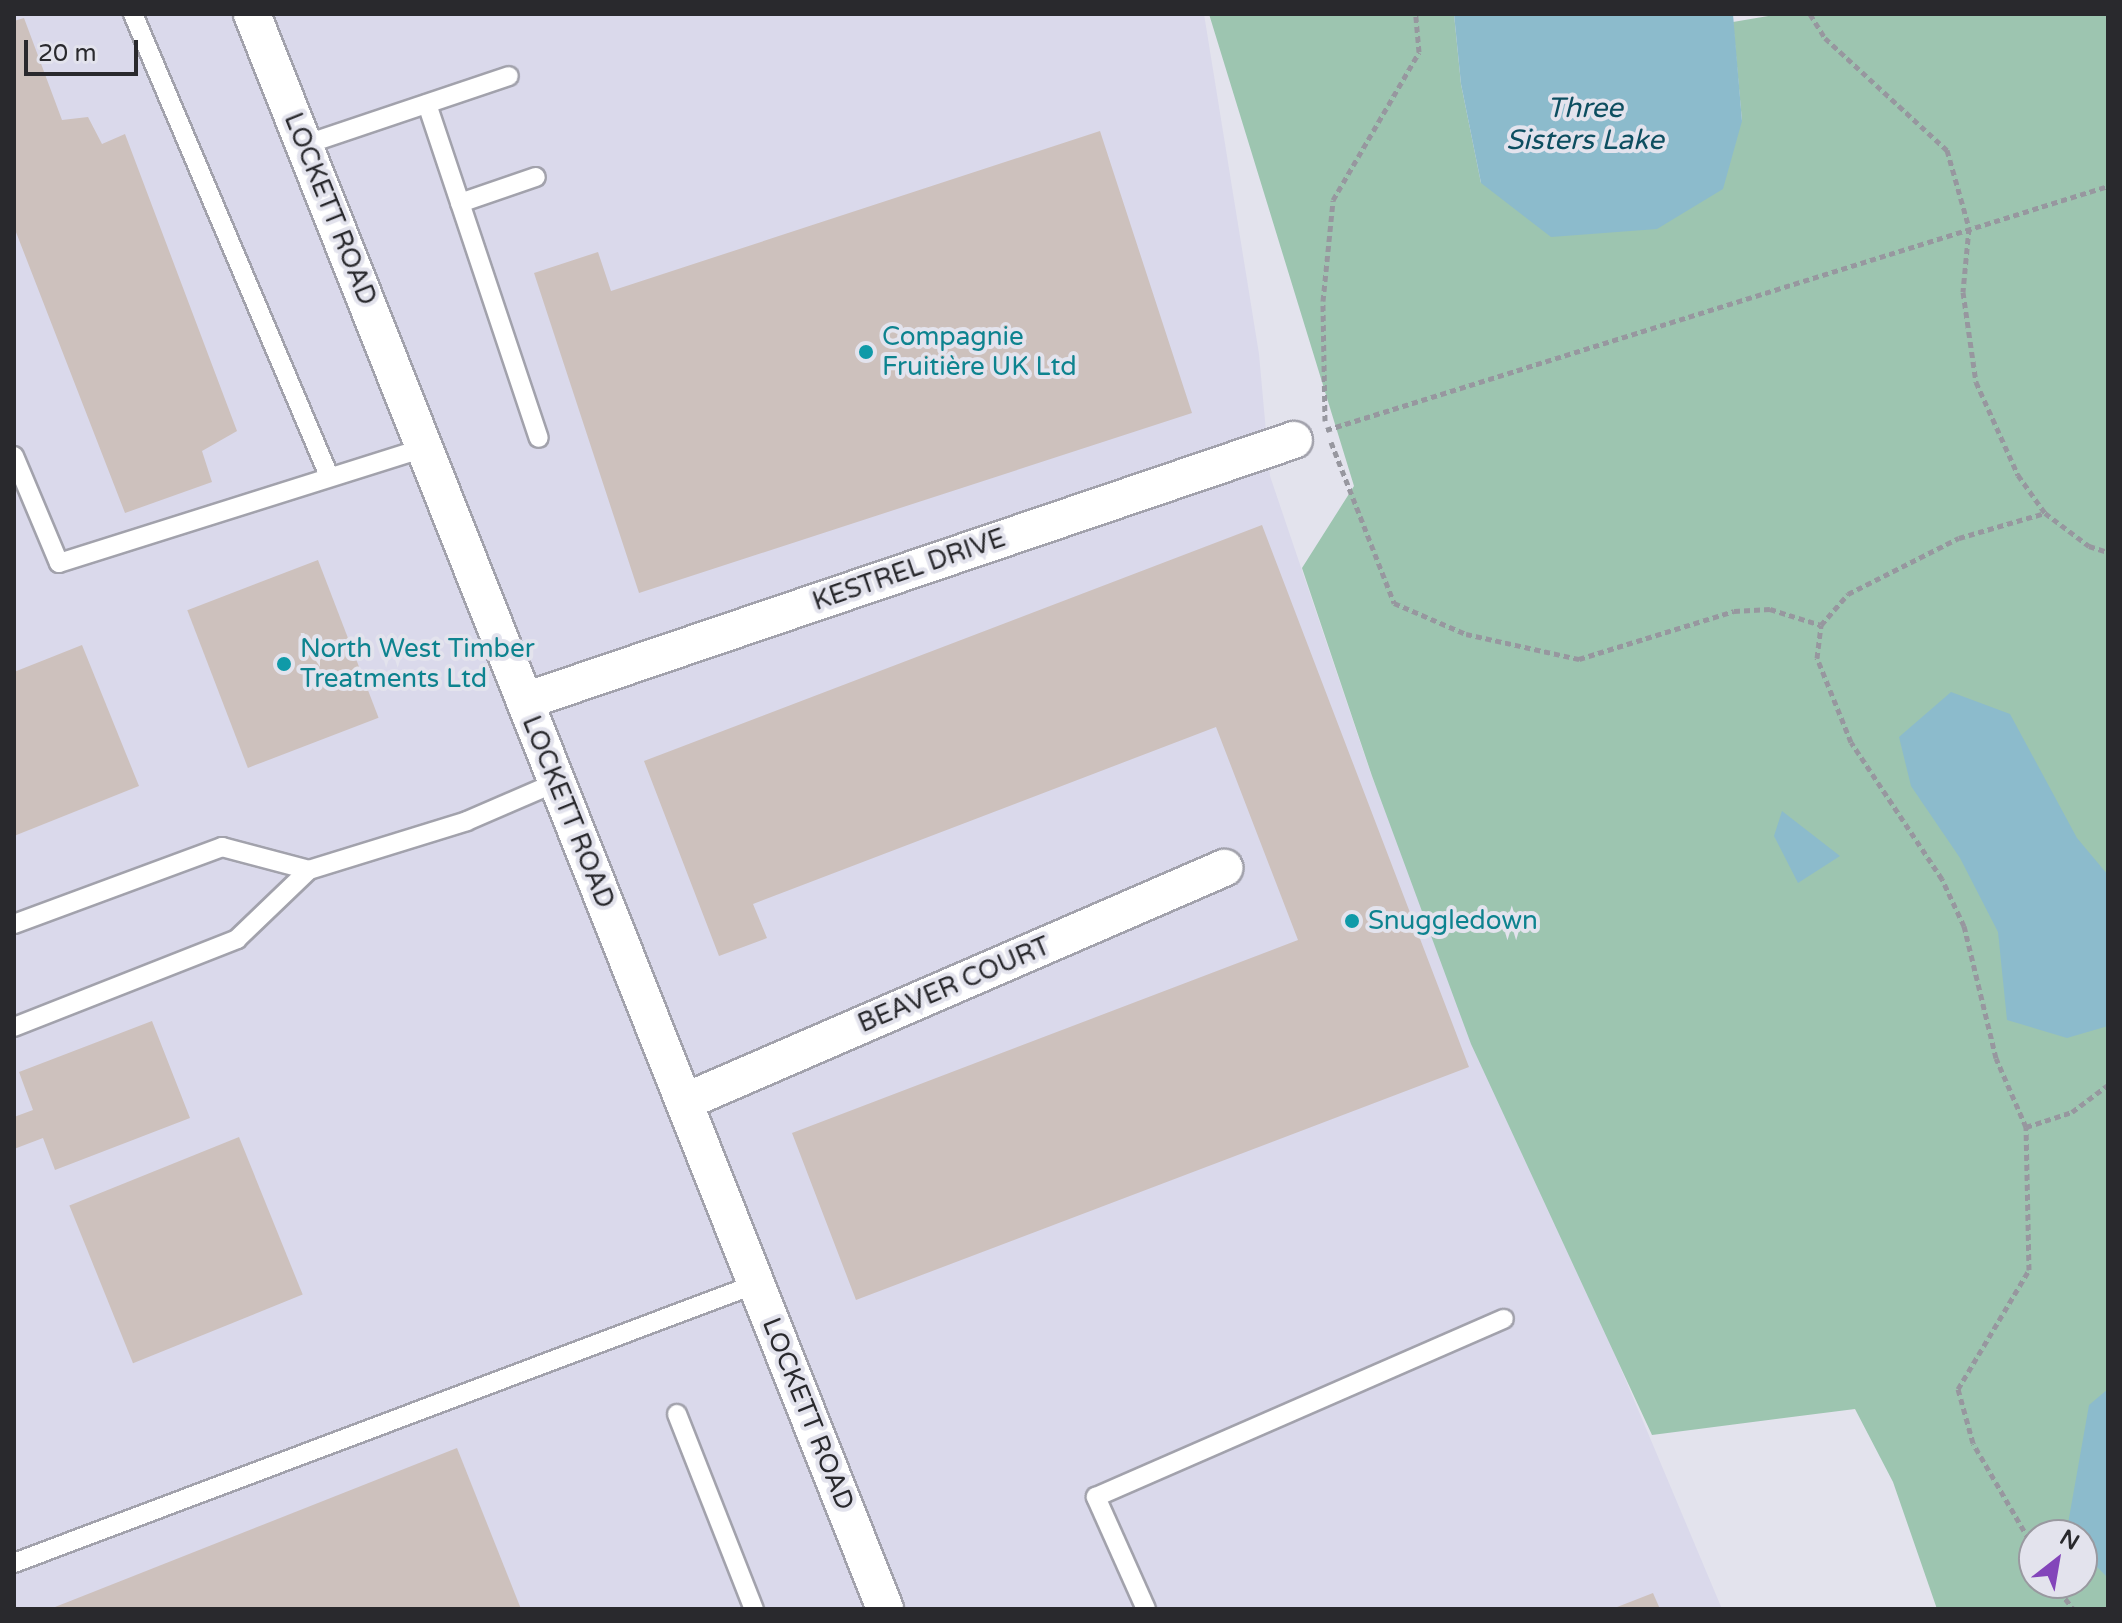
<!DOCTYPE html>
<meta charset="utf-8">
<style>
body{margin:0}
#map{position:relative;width:2122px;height:1623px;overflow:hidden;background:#e3e3ed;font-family:"Varela Round",sans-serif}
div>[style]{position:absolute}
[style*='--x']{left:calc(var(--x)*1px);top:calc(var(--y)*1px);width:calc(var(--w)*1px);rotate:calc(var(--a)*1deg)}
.built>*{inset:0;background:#dad9eb}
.green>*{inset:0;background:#9dc5b0}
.water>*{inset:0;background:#8cbbcc}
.building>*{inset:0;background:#cdc1bd;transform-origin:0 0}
.path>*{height:5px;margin-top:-2.5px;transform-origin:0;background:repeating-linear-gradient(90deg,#97979f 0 6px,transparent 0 10px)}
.roads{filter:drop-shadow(2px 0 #a2a2ac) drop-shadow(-2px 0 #a2a2ac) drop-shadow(0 2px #a2a2ac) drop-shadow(0 -2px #a2a2ac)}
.service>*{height:18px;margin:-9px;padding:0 9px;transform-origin:9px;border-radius:9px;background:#fff}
.minor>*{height:36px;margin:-18px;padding:0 18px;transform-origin:18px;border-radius:18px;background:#fff}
.dots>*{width:22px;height:22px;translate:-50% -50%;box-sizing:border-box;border:4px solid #e3e3ed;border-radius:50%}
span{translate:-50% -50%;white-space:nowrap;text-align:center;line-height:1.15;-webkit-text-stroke:8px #e3e3ed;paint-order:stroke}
.street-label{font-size:26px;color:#29292d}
.culture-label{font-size:26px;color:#0d838f}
.left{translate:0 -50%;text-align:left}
.water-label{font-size:28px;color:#0d4e60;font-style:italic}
.frame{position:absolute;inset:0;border:16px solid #29292d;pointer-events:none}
.north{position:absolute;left:2018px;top:1519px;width:80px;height:80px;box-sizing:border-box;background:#e3e3ed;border:2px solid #9999a0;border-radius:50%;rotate:31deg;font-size:22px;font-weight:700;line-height:32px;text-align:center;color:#29292d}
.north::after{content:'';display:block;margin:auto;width:28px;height:36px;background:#8345ba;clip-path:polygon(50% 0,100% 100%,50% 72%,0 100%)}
.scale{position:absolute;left:24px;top:40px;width:114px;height:36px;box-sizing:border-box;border:4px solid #29292d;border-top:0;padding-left:10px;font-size:24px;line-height:28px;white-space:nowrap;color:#29292d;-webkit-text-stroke:6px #e3e3ed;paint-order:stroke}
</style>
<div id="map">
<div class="built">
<i style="clip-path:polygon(14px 14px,1204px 14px,1259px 354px,1270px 476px,1372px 777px,1722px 1609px,14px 1609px)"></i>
</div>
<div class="green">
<i style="clip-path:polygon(evenodd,1209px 14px,1454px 14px,1461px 84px,1481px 183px,1742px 121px,1733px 22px,1780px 14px,2108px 14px,2108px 1609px,1937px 1609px,1893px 1482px,1855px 1409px,1652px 1435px,1471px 1044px,1372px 776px,1302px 568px,1354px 486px,1209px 14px,2034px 1535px,2082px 1535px,2082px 1583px,2034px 1583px,2034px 1535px)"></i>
</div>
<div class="water">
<i style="clip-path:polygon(1454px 14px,1733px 14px,1742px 121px,1723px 189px,1657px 229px,1551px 237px,1481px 183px,1461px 84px)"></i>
<i style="clip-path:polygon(1951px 692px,2010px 714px,2077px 838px,2108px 875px,2108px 1026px,2067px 1038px,2007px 1020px,1998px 932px,1960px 858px,1911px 786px,1899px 737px)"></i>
<i style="clip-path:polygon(1782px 811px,1840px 856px,1798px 883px,1774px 836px)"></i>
<i style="clip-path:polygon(2108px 1389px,2108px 1578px,2082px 1552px,2082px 1535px,2066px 1535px,2089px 1405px)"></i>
</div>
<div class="building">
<i style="clip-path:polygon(24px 18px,62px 120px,88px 117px,102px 144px,125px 134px,237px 431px,202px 451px,212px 482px,125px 513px,14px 227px,14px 21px)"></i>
<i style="clip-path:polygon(1100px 131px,1192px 413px,639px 593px,534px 273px,598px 252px,611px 291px)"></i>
<i style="clip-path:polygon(1262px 525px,1469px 1067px,856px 1300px,792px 1133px,1298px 940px,1216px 727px,753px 904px,767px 938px,719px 956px,644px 761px)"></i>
<i style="left:318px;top:560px;width:169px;height:140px;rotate:69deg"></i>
<i style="clip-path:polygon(82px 645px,139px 786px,14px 836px,14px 672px)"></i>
<i style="clip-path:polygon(152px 1021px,190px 1118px,55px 1170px,43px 1138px,14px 1149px,14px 1117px,33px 1110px,19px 1072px)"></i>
<i style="left:239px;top:1137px;width:170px;height:183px;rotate:68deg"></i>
<i style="clip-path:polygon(457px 1448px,521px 1609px,50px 1609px)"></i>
<i style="clip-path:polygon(1653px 1593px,1660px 1609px,1612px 1609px)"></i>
</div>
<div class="path">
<i style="--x:1810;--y:14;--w:28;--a:58"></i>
<i style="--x:1825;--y:38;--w:166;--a:42.6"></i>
<i style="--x:1947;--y:150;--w:81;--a:74.2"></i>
<i style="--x:1969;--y:228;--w:64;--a:95.4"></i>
<i style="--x:1963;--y:292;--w:91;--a:81.8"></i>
<i style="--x:1976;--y:382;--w:102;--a:65.7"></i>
<i style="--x:2018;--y:475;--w:47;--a:54.6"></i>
<i style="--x:2045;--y:513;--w:55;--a:36.9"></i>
<i style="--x:2089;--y:546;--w:20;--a:18"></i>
<i style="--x:1325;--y:421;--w:120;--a:-91"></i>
<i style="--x:1323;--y:301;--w:101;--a:-84.3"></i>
<i style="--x:1333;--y:200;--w:171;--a:-59.8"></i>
<i style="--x:1419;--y:52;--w:38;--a:-95"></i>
<i style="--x:1326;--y:430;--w:819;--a:-17.33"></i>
<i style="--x:1331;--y:442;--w:173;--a:68.6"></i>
<i style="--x:1394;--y:603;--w:78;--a:23.3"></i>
<i style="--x:1466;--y:634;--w:116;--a:12.5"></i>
<i style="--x:1579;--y:659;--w:162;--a:-17.2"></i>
<i style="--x:1734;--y:611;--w:36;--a:-3"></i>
<i style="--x:1770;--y:609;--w:53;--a:17.4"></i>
<i style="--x:2026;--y:1127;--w:48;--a:-18.1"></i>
<i style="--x:2072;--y:1112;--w:45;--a:-36.9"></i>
<i style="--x:2034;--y:1548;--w:121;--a:-120.2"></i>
<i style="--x:1973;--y:1443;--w:56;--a:-105.5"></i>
<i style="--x:1958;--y:1389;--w:139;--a:-59.2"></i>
<i style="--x:2029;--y:1270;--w:143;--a:-91.2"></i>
<i style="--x:2026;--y:1127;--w:75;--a:-113.5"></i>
<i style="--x:1996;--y:1058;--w:136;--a:-103.6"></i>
<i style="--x:1964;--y:926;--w:52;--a:-115.1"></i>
<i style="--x:1942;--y:879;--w:164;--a:-123.6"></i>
<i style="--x:1851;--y:742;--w:91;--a:-112"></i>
<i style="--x:1817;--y:658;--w:33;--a:-83"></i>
<i style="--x:1821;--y:625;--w:41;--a:-48.9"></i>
<i style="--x:1848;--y:594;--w:124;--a:-26.8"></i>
<i style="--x:1959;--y:538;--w:90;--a:-16.2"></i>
<i style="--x:2053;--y:1583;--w:33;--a:52"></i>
</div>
<div class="roads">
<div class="service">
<i style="--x:133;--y:14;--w:500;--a:67"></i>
<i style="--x:427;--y:104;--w:352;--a:71.5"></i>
<i style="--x:304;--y:145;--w:216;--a:-18.6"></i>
<i style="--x:460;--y:203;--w:80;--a:-18.9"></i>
<i style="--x:14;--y:456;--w:116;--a:67.2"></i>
<i style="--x:59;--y:563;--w:383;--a:-17.5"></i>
<i style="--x:14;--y:924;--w:222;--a:-20.3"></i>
<i style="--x:222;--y:847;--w:90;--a:14.8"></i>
<i style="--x:14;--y:1027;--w:240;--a:-21.5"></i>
<i style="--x:237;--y:939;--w:100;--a:-43.8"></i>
<i style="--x:309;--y:870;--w:165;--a:-17.2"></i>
<i style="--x:467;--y:821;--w:98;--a:-23.4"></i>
<i style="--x:677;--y:1414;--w:210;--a:68.5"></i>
<i style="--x:14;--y:1563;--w:793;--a:-20.61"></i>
<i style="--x:1146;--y:1609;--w:123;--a:-114.1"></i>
<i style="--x:1096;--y:1497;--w:445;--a:-23.6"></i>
</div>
<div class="minor">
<i style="--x:252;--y:14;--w:1716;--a:68.35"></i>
<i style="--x:525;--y:701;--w:812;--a:-18.75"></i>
<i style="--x:684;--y:1102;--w:589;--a:-23.43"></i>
</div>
</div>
<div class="dots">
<i style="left:866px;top:352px;background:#0f9aa8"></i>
<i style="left:284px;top:664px;background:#0f9aa8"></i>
<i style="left:1352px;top:921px;background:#0f9aa8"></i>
</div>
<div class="street-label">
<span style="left:330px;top:209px;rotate:68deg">LOCKETT ROAD</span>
<span style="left:909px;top:570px;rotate:-19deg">KESTREL DRIVE</span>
<span style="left:568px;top:812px;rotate:68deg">LOCKETT ROAD</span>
<span style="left:954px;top:985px;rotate:-23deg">BEAVER COURT</span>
<span style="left:808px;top:1414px;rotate:68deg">LOCKETT ROAD</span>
</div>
<div class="culture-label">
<span class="left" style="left:882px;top:352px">Compagnie<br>Fruitière UK Ltd</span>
<span class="left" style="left:300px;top:664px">North West Timber<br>Treatments Ltd</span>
<span class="left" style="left:1368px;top:921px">Snuggledown</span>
</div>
<div class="water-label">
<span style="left:1585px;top:124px">Three<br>Sisters Lake</span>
</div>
<div class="frame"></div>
<div class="north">N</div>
<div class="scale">20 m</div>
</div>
